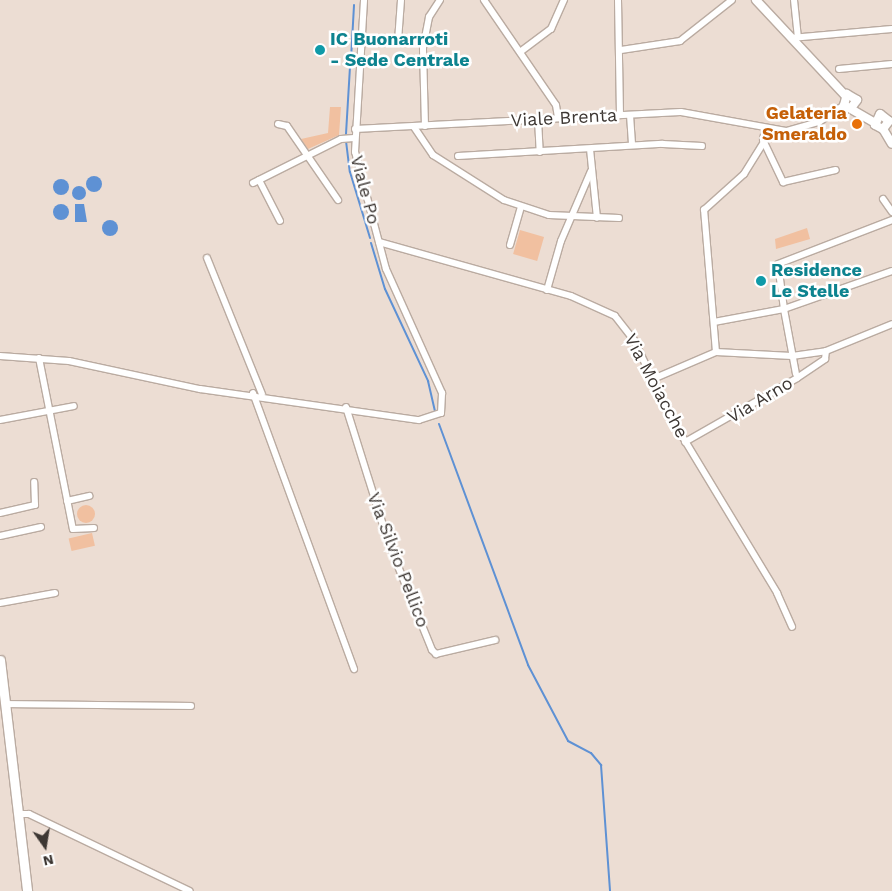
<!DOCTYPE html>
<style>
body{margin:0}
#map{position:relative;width:892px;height:891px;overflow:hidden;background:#ecddd3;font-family:"Work Sans",sans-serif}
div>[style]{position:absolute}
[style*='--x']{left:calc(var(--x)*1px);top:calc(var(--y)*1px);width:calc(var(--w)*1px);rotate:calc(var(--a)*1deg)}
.green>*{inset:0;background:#f1c0a0;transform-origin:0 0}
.round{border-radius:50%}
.water>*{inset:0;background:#5e91d4}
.stream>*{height:2px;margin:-1px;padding:0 1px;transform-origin:1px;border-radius:1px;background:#5e91d4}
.roads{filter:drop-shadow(1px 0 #baaba1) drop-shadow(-1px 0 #baaba1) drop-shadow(0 1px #baaba1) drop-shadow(0 -1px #baaba1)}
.minor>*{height:6px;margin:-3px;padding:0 3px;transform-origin:3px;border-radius:3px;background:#fff}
.tertiary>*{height:8px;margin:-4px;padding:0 4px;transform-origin:4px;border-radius:4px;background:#fff}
.secondary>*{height:9px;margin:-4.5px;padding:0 4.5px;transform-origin:4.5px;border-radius:4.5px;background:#fff}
.dots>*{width:14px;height:14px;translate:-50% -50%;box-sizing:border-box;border:2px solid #fff;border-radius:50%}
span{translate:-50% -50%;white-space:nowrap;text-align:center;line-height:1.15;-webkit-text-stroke:5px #fff;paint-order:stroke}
.culture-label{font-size:18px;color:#0d838f;font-weight:700}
.left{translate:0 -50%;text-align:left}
.food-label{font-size:18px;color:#c56008;font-weight:700}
.right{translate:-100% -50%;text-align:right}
.street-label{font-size:18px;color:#3d3733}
.north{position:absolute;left:20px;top:821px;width:50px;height:50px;-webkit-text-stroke:4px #fff;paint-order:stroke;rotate:167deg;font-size:14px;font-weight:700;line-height:20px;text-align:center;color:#3d3733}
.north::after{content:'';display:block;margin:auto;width:18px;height:22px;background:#3d3733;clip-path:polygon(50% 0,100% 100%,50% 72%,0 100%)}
</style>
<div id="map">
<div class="green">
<i style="clip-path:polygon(330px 107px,341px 107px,339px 135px,308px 149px,301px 139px,328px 133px)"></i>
<i style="clip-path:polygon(807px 228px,810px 239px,776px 249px,775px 239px)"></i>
<i style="left:520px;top:230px;width:25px;height:25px;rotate:16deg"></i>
<i class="round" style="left:77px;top:505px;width:18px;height:18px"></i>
<i style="left:92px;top:533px;width:13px;height:24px;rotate:77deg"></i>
</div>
<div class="water">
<i class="round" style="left:86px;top:176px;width:16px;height:16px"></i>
<i class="round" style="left:53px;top:179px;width:16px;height:16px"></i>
<i class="round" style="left:72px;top:186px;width:14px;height:14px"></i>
<i class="round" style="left:53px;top:204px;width:16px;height:16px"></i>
<i style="clip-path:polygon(75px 204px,84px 204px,87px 222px,75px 222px)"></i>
<i class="round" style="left:102px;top:220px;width:16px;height:16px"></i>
</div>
<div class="stream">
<i style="--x:351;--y:59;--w:54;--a:-86.8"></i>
<i style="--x:346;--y:134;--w:67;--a:-86.6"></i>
<i style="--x:346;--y:141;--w:31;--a:83"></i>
<i style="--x:350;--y:172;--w:69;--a:73.1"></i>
<i style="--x:371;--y:243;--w:48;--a:73.1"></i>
<i style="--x:385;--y:289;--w:102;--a:64.9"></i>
<i style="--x:428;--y:381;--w:31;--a:77"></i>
<i style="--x:439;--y:424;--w:257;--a:69.7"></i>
<i style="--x:528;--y:665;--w:86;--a:62.2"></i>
<i style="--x:568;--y:741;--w:26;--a:28"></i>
<i style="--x:591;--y:753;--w:16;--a:50"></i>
<i style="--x:601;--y:765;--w:126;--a:85.9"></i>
</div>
<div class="roads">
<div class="minor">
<i style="--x:484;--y:0;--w:127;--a:55.6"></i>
<i style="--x:556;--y:105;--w:13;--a:81"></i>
<i style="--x:618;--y:0;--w:115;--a:89"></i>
<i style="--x:794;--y:0;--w:37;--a:84"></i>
<i style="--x:791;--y:38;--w:101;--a:-5.1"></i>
<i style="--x:398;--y:41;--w:41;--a:-85.8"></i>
<i style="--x:621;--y:50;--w:60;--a:-8.7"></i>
<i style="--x:680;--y:41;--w:66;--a:-38.3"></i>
<i style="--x:520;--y:52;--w:39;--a:-37"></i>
<i style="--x:551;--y:29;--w:32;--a:-66"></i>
<i style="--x:839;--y:69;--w:53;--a:-5.4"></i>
<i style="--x:630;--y:115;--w:30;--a:86"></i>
<i style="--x:538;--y:119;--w:33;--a:87"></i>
<i style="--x:278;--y:124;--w:9;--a:13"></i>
<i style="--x:287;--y:126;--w:90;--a:55.4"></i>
<i style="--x:425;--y:126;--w:78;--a:-91.5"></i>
<i style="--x:423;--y:48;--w:32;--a:-79"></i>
<i style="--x:429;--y:17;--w:20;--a:-57"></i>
<i style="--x:414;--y:127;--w:34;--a:56"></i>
<i style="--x:433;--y:155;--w:84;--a:32.4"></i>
<i style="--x:504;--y:200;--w:47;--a:18.4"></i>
<i style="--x:549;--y:215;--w:70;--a:2.5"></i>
<i style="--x:765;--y:128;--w:12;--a:99"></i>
<i style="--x:763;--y:140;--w:47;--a:64.5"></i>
<i style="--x:783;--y:182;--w:54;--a:-12.8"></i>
<i style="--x:355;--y:129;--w:326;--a:-3"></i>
<i style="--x:681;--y:112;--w:108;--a:10.2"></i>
<i style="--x:787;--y:131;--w:33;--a:-16"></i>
<i style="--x:819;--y:122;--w:30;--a:-34"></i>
<i style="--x:590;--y:149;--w:69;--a:84.2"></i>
<i style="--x:458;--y:156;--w:205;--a:-3.4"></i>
<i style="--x:663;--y:144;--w:39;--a:3"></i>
<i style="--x:259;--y:180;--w:46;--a:62.9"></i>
<i style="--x:253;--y:183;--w:98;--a:-26.6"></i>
<i style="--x:341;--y:139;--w:13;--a:-4"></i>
<i style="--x:883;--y:199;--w:16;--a:55"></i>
<i style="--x:379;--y:242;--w:199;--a:15.7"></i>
<i style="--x:571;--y:296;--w:48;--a:24.4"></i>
<i style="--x:615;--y:316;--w:31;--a:52"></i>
<i style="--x:634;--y:340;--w:84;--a:64.7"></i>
<i style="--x:670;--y:416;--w:207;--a:58.8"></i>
<i style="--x:777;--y:593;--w:37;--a:66"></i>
<i style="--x:510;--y:245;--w:40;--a:-74"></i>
<i style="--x:207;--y:258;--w:147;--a:68"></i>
<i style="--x:547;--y:290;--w:51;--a:-74.1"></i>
<i style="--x:561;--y:241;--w:76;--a:-66.8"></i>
<i style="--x:714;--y:322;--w:71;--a:-10.5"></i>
<i style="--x:784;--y:309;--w:45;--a:-97.6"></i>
<i style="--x:778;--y:264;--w:122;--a:-21.1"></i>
<i style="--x:716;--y:352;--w:143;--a:-94.8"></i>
<i style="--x:704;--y:210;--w:54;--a:-42"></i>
<i style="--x:744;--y:174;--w:53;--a:-58.1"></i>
<i style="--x:0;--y:356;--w:69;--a:4.1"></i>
<i style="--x:69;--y:361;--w:134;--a:12.1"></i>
<i style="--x:200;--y:389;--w:221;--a:8.1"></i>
<i style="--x:419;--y:420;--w:23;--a:-18"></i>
<i style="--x:441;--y:413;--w:20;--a:-87"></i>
<i style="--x:442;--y:393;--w:136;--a:-114.3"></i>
<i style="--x:386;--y:269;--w:121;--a:-104.8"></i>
<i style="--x:355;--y:152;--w:152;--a:-86.6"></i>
<i style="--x:39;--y:358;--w:174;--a:78.8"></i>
<i style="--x:73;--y:529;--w:21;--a:-3"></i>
<i style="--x:796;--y:374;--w:66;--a:-100.5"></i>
<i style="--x:784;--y:309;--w:114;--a:-19.4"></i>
<i style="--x:653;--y:379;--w:69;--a:-23.2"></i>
<i style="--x:716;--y:352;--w:76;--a:3"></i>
<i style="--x:792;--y:356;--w:34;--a:-8"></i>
<i style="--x:826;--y:351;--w:71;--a:-22.2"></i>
<i style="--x:253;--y:393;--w:294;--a:69.9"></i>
<i style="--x:346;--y:407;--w:144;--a:72.6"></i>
<i style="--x:389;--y:544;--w:114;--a:67.9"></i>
<i style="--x:432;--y:650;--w:6;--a:45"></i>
<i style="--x:436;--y:654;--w:61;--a:-13.3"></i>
<i style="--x:0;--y:420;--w:75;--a:-10.7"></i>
<i style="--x:685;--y:442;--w:129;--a:-29.7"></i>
<i style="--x:797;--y:378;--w:34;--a:-34"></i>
<i style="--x:825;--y:359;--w:8;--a:-83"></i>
<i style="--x:67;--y:501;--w:23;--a:-13"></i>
<i style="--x:0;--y:513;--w:36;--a:-13"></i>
<i style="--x:35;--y:505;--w:23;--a:-92"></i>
<i style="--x:0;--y:536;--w:42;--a:-12.4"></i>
<i style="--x:0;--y:603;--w:56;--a:-10.3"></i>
<i style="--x:5;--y:704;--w:186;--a:0.6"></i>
<i style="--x:18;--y:814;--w:11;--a:0"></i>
<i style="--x:29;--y:814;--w:178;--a:25.6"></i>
</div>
<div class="tertiary">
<i style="--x:756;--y:0;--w:130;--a:46.9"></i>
<i style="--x:851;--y:108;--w:10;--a:-53"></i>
<i style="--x:857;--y:100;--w:12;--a:-149"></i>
<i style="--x:847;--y:94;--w:11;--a:105"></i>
<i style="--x:844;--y:105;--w:34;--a:30"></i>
<i style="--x:883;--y:129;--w:10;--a:-53"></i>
<i style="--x:889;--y:121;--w:11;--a:-142"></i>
<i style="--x:880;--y:114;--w:12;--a:114"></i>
<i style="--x:875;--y:125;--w:9;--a:27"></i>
<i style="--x:883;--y:129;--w:17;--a:59"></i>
</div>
<div class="secondary">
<i style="--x:0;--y:660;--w:233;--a:83.3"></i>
</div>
</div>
<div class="dots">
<i style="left:320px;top:50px;background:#0f9aa8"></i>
<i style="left:857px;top:124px;background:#e8710a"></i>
<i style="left:761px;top:281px;background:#0f9aa8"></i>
</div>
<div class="culture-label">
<span class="left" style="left:330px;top:50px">IC Buonarroti<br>- Sede Centrale</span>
<span class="left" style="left:771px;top:281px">Residence<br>Le Stelle</span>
</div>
<div class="food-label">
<span class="right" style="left:847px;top:124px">Gelateria<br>Smeraldo</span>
</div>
<div class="street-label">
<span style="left:564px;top:118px;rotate:-3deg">Viale Brenta</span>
<span style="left:365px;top:190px;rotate:75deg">Viale Po</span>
<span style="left:656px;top:386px;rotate:62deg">Via Moiacche</span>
<span style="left:760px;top:400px;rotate:-31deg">Via Arno</span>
<span style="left:398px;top:560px;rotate:69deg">Via Silvio Pellico</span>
</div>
<div class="north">N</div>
</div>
